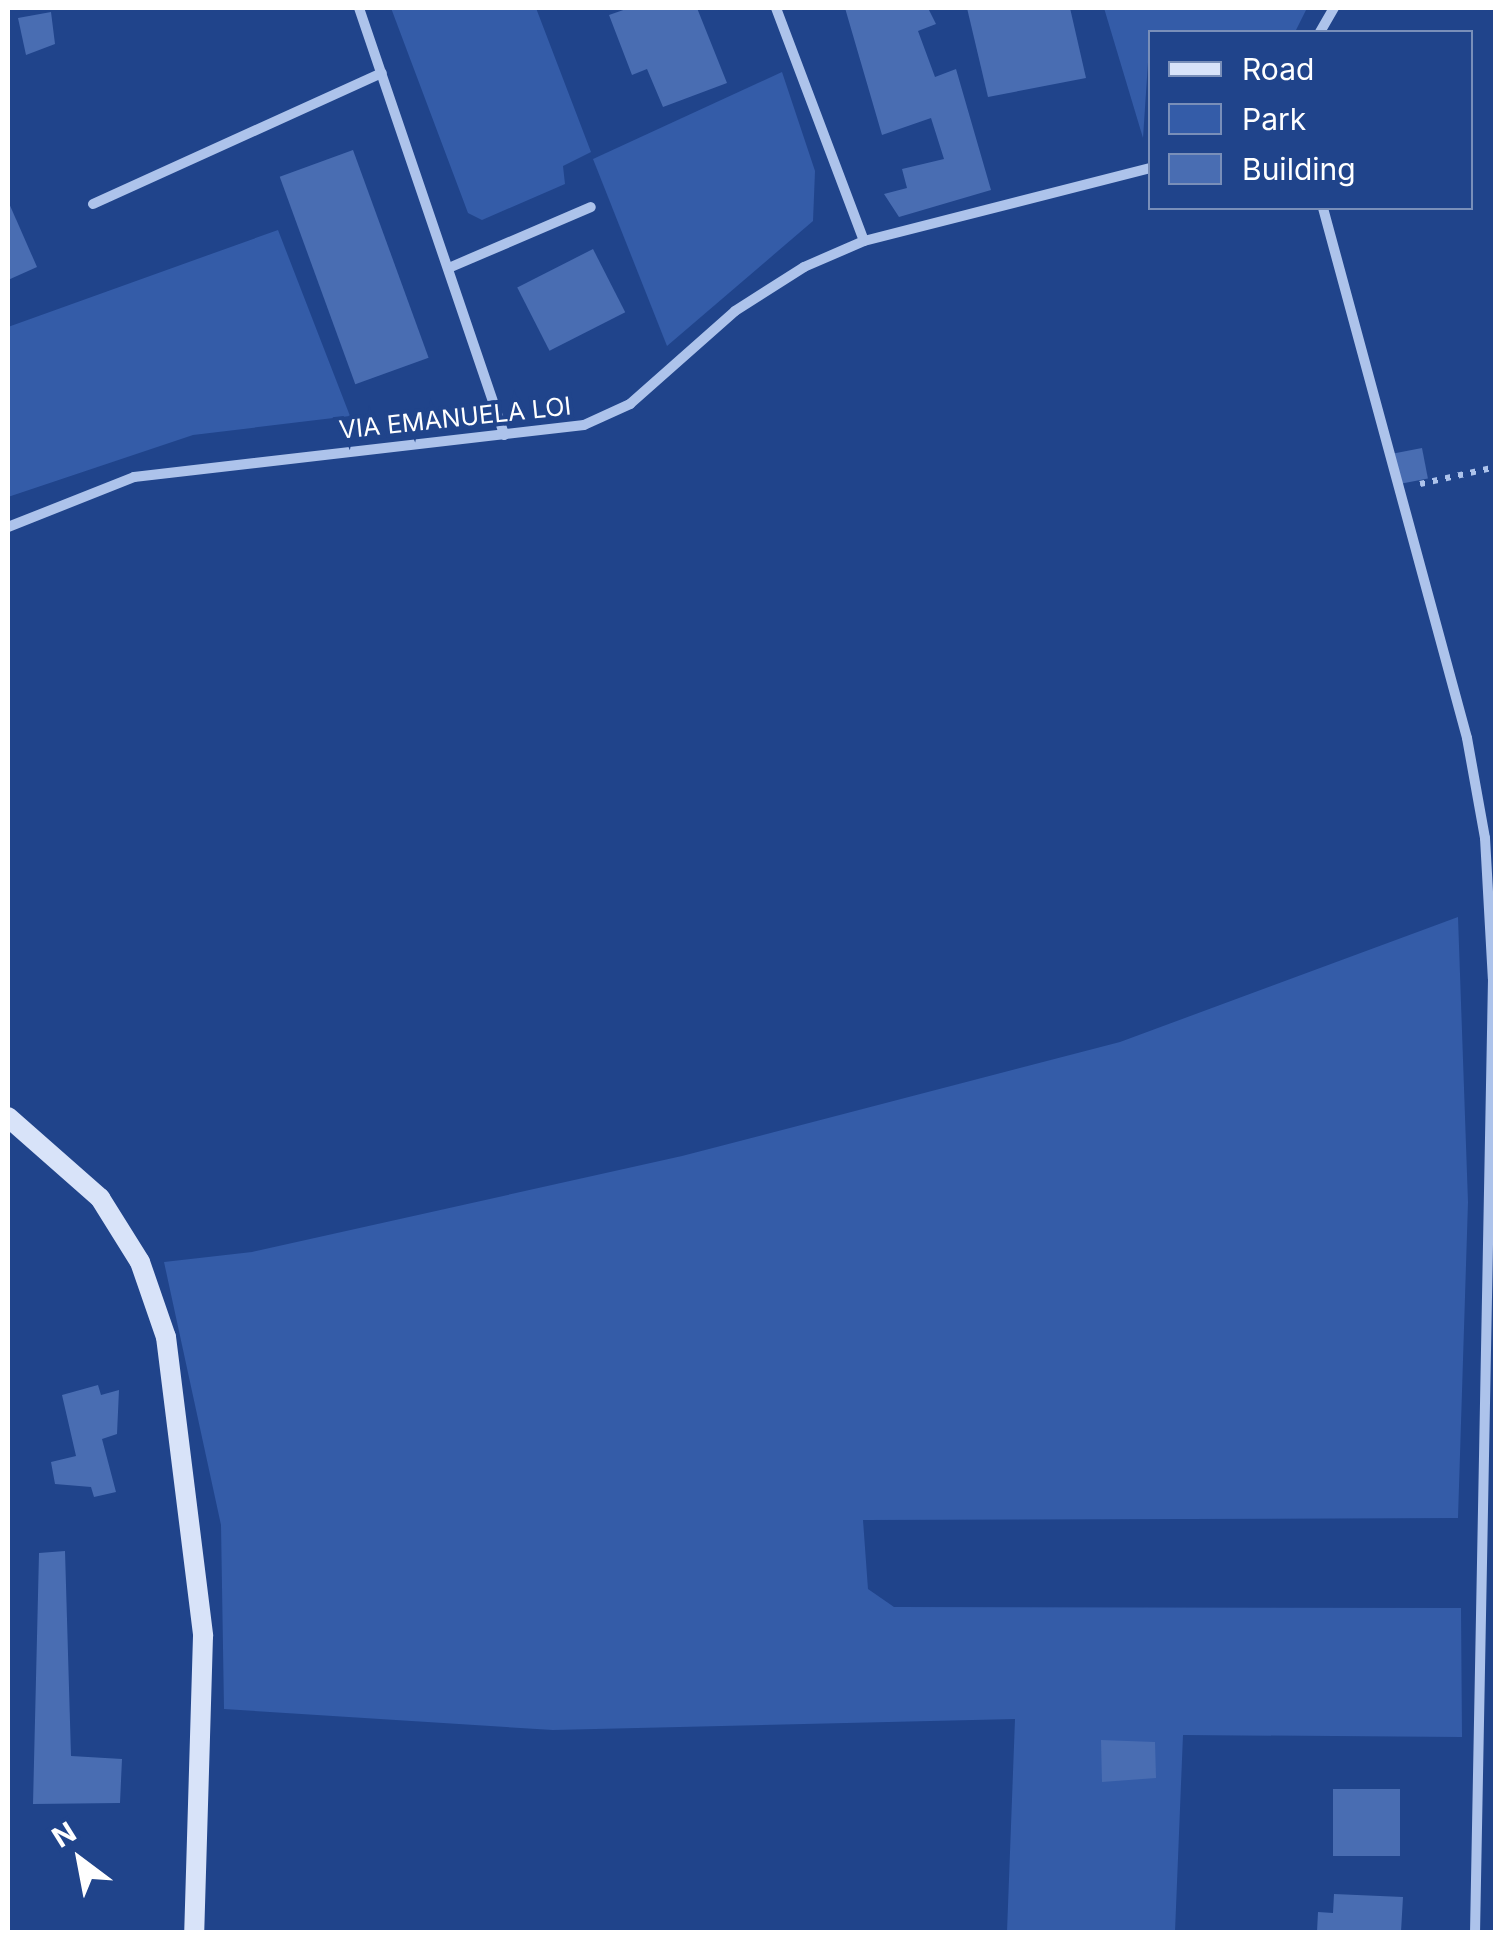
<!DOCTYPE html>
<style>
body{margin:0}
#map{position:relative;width:1503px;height:1940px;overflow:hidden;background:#20448b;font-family:Inter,sans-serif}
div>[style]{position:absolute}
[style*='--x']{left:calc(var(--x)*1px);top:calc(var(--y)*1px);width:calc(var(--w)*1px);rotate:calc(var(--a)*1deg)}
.green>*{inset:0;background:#345ca8}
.building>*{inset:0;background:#496db2;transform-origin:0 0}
.path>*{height:6px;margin-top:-3px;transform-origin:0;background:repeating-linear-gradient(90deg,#adc3eb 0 5px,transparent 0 13px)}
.street>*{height:10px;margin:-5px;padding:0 5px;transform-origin:5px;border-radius:5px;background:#adc3eb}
.secondary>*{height:20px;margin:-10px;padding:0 10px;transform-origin:10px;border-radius:10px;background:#d8e3f9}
span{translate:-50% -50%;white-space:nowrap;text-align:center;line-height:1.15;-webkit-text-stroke:8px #20448b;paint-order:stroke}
.street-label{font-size:25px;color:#fff}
.frame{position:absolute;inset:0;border:10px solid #fff;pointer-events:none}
.legend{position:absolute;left:1148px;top:30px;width:325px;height:180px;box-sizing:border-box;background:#20448b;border:2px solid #798fb9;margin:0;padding:12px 18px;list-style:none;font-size:30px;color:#fff}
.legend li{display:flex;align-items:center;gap:20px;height:50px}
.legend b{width:50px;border:2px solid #798fb9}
.north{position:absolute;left:30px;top:1810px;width:100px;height:100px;-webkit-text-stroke:8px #20448b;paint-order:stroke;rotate:328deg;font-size:28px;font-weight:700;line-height:40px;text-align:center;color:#fff}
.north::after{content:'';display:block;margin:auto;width:35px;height:45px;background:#fff;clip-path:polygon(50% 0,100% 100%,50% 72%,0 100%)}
</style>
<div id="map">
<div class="green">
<i style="clip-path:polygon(391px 8px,536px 8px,591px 152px,563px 166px,565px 184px,482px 220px,468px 213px)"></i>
<i style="clip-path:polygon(1104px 8px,1307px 8px,1295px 32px,1150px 32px,1143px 138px)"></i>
<i style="clip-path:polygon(782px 72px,815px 171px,813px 221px,667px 346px,593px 159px)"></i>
<i style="clip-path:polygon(278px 230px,350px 416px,193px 435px,8px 497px,8px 327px)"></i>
<i style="clip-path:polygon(1458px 917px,1468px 1202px,1458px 1518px,863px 1520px,868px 1589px,894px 1607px,1461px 1608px,1462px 1737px,1183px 1735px,1175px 1932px,1007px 1932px,1015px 1719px,553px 1730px,224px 1709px,221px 1525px,164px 1262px,252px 1252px,682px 1156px,1120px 1042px)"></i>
</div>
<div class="building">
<i style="clip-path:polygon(629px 8px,697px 8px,727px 83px,663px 107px,647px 69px,632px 75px,609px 15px)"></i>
<i style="clip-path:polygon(845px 8px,928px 8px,936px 24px,918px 31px,935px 77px,956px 69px,991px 190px,899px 217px,884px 194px,907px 188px,902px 169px,944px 159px,931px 118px,882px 135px)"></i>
<i style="clip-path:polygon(967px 8px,1070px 8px,1086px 78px,988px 97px)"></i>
<i style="clip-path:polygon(51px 12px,55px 44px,26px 55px,18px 18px)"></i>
<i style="left:353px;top:150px;width:221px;height:78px;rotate:70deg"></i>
<i style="clip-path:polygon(8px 201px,37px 267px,8px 280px)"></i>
<i style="left:593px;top:249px;width:71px;height:85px;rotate:63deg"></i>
<i style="left:1422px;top:448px;width:31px;height:29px;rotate:79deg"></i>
<i style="clip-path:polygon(98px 1385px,101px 1395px,119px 1390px,117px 1434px,102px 1439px,116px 1492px,94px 1497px,91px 1487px,55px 1484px,51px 1462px,76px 1456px,62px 1395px)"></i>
<i style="clip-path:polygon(65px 1551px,71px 1756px,122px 1759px,120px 1803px,33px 1804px,39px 1553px)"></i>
<i style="clip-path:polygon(1101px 1740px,1155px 1742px,1156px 1778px,1102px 1782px)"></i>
<i style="left:1333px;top:1789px;width:67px;height:67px"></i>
<i style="clip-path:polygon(1334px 1894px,1403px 1897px,1401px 1932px,1317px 1932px,1318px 1912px,1333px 1913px)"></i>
</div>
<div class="path">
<i style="--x:1420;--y:484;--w:78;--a:-12.6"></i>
</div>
<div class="street">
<i style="--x:359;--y:8;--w:451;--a:71.2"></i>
<i style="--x:776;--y:8;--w:249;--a:69.3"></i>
<i style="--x:1320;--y:32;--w:28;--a:-60"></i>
<i style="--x:93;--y:204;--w:317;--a:-24.4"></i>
<i style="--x:1323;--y:208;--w:549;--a:74.8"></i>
<i style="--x:1467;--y:738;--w:102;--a:79.8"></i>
<i style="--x:1485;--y:838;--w:141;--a:86.8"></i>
<i style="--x:1493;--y:979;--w:953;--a:91.08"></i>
<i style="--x:451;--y:267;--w:152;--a:-23.2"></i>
<i style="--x:8;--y:527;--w:136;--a:-21.6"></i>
<i style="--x:134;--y:477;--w:453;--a:-6.6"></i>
<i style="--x:584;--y:425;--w:51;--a:-24.5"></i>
<i style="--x:630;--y:404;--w:140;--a:-41.5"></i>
<i style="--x:735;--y:311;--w:82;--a:-32.5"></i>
<i style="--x:804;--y:267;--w:65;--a:-23.4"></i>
<i style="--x:864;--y:241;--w:295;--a:-14.3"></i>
</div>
<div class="secondary">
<i style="--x:8;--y:1117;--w:123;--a:41.4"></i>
<i style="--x:100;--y:1198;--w:75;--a:58"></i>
<i style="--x:140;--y:1262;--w:79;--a:70.9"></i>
<i style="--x:166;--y:1337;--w:301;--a:82.9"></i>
<i style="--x:203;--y:1636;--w:296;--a:91.7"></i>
</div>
<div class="street-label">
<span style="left:455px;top:418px;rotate:-6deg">VIA EMANUELA LOI</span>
</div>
<div class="frame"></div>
<ul class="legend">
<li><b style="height:12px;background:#d8e3f9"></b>Road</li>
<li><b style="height:28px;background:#345ca8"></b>Park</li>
<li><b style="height:28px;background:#496db2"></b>Building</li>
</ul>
<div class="north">N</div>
</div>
